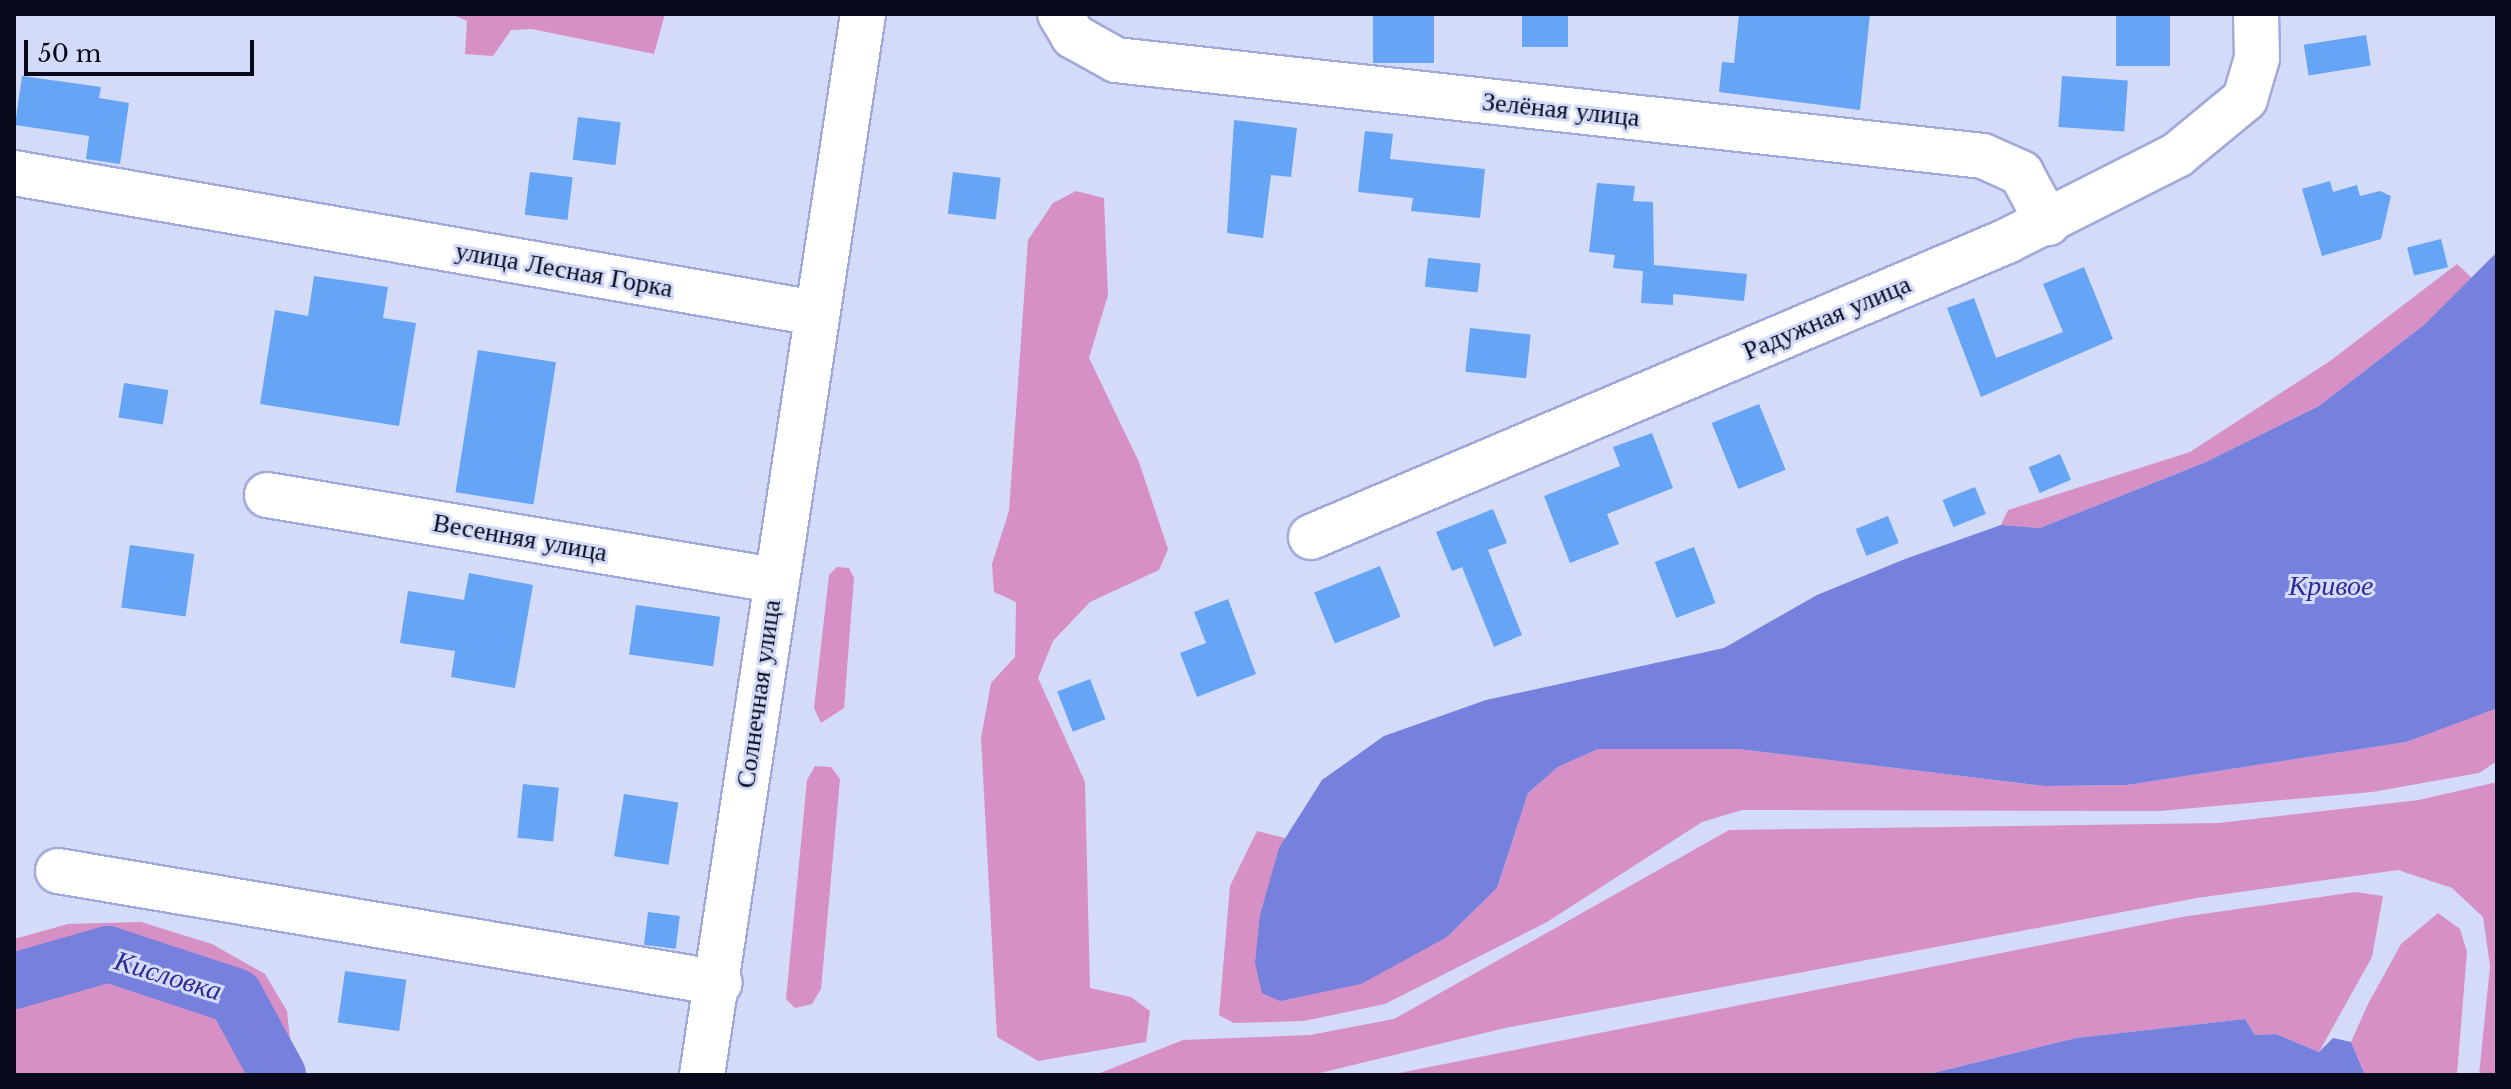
<!DOCTYPE html>
<meta charset="utf-8">
<style>
body{margin:0}
#map{position:relative;width:2511px;height:1089px;overflow:hidden;background:#d4dbf9;font-family:"Libre Baskerville",serif}
div>[style]{position:absolute}
[style*='--x']{left:calc(var(--x)*1px);top:calc(var(--y)*1px);width:calc(var(--w)*1px);rotate:calc(var(--a)*1deg)}
.green>*{inset:0;background:#d790c6}
.water>*{inset:0;background:#7581dd}
.river>*{height:56px;margin:-28px;padding:0 28px;transform-origin:28px;border-radius:28px;background:#7581dd}
.building>*{inset:0;background:#66a4f6;transform-origin:0 0}
.roads{filter:drop-shadow(2px 0 #a0aada) drop-shadow(-2px 0 #a0aada) drop-shadow(0 2px #a0aada) drop-shadow(0 -2px #a0aada)}
.minor>*{height:44px;margin:-22px;padding:0 22px;transform-origin:22px;border-radius:22px;background:#fff}
span{translate:-50% -50%;white-space:nowrap;text-align:center;line-height:1.15;-webkit-text-stroke:6px #d4dbf9;paint-order:stroke}
.street-label{font-size:26px;color:#080a1b}
.water-label{font-size:28px;color:#2f2b96;font-style:italic}
.frame{position:absolute;inset:0;border:16px solid #080a1b;pointer-events:none}
.scale{position:absolute;left:24px;top:40px;width:230px;height:36px;box-sizing:border-box;border:4px solid #080a1b;border-top:0;padding-left:10px;font-size:24px;line-height:28px;white-space:nowrap;color:#080a1b;-webkit-text-stroke:6px #d4dbf9;paint-order:stroke}
</style>
<div id="map">
<div class="green">
<i style="clip-path:polygon(451px 14px,665px 14px,654px 54px,532px 29px,511px 30px,493px 56px,465px 54px,467px 21px)"></i>
<i style="clip-path:polygon(1076px 191px,1104px 198px,1108px 295px,1089px 358px,1139px 462px,1168px 549px,1159px 570px,1090px 602px,1053px 641px,1038px 678px,1085px 782px,1090px 988px,1131px 997px,1150px 1011px,1146px 1042px,1038px 1061px,997px 1037px,981px 738px,991px 683px,1015px 657px,1016px 602px,994px 592px,992px 564px,1009px 511px,1028px 240px,1053px 203px)"></i>
<i style="clip-path:polygon(2457px 264px,2472px 278px,2424px 325px,2319px 406px,2206px 462px,2040px 528px,2001px 525px,2008px 510px,2190px 452px,2330px 361px)"></i>
<i style="clip-path:polygon(837px 567px,849px 568px,854px 578px,844px 708px,821px 723px,814px 708px,829px 575px)"></i>
<i style="clip-path:polygon(2497px 707px,2497px 761px,2479px 773px,2372px 792px,2160px 811px,1742px 810px,1702px 822px,1547px 922px,1385px 1004px,1304px 1021px,1234px 1023px,1219px 1015px,1230px 886px,1257px 831px,1285px 838px,1260px 915px,1412px 955px,1447px 937px,1497px 888px,1528px 793px,1558px 767px,1598px 749px,1738px 749px,2045px 786px,2127px 785px,2406px 742px)"></i>
<i style="clip-path:polygon(815px 766px,831px 767px,840px 779px,821px 989px,812px 1004px,795px 1008px,786px 999px,807px 780px)"></i>
<i style="clip-path:polygon(2497px 782px,2497px 1075px,2479px 1075px,2490px 966px,2483px 917px,2452px 888px,2398px 870px,2197px 898px,1505px 1028px,1312px 1075px,1095px 1075px,1183px 1040px,1310px 1035px,1394px 1019px,1729px 830px,2219px 823px,2419px 800px)"></i>
<i style="clip-path:polygon(2355px 892px,2383px 896px,2372px 957px,2319px 1052px,2276px 1034px,2255px 1035px,2245px 1019px,2076px 1038px,1925px 1075px,1389px 1075px,2182px 917px)"></i>
<i style="clip-path:polygon(2438px 913px,2460px 929px,2467px 952px,2457px 1075px,2365px 1075px,2351px 1042px,2368px 1004px,2401px 944px)"></i>
<i style="clip-path:polygon(141px 922px,212px 944px,265px 974px,287px 1011px,294px 1075px,243px 991px,202px 967px,133px 946px,74px 949px,14px 966px,14px 939px,68px 924px)"></i>
<i style="clip-path:polygon(97px 970px,191px 991px,240px 1026px,268px 1075px,14px 1075px,14px 987px)"></i>
</div>
<div class="water">
<i style="clip-path:polygon(2497px 252px,2495px 709px,2406px 742px,2127px 785px,2045px 786px,1738px 749px,1598px 749px,1558px 767px,1528px 793px,1497px 888px,1447px 937px,1361px 984px,1280px 1001px,1262px 993px,1255px 963px,1260px 915px,1279px 848px,1322px 780px,1384px 736px,1486px 700px,1724px 648px,1817px 595px,1905px 559px,2001px 525px,2040px 528px,2206px 462px,2319px 406px,2424px 325px)"></i>
<i style="clip-path:polygon(2245px 1019px,2255px 1035px,2276px 1034px,2319px 1052px,2333px 1038px,2351px 1042px,2365px 1075px,1925px 1075px,2076px 1038px)"></i>
</div>
<div class="river">
<i style="--x:14;--y:981;--w:98;--a:-16"></i>
<i style="--x:108;--y:954;--w:134;--a:18.3"></i>
<i style="--x:235;--y:996;--w:90;--a:61.4"></i>
</div>
<div class="building">
<i style="left:1373px;top:14px;width:61px;height:49px"></i>
<i style="left:1522px;top:14px;width:46px;height:33px"></i>
<i style="clip-path:polygon(1739px 14px,1870px 14px,1860px 110px,1719px 92px,1722px 62px,1734px 63px)"></i>
<i style="left:2116px;top:14px;width:54px;height:52px"></i>
<i style="left:2366px;top:35px;width:31px;height:63px;rotate:81deg"></i>
<i style="clip-path:polygon(22px 76px,101px 87px,99px 98px,129px 103px,120px 164px,86px 159px,89px 136px,15px 125px)"></i>
<i style="left:2062px;top:76px;width:66px;height:51px;rotate:4deg"></i>
<i style="left:578px;top:117px;width:43px;height:43px;rotate:7deg"></i>
<i style="clip-path:polygon(1234px 120px,1297px 128px,1291px 177px,1271px 175px,1263px 238px,1227px 233px)"></i>
<i style="clip-path:polygon(1365px 131px,1393px 134px,1390px 159px,1485px 169px,1480px 218px,1411px 211px,1413px 198px,1358px 192px)"></i>
<i style="left:530px;top:172px;width:43px;height:43px;rotate:7deg"></i>
<i style="left:953px;top:172px;width:48px;height:42px;rotate:7deg"></i>
<i style="clip-path:polygon(2330px 181px,2333px 192px,2357px 185px,2360px 196px,2380px 191px,2391px 196px,2381px 239px,2322px 256px,2302px 189px)"></i>
<i style="clip-path:polygon(1597px 183px,1635px 186px,1633px 201px,1653px 202px,1654px 265px,1747px 274px,1744px 301px,1673px 294px,1673px 305px,1641px 303px,1643px 271px,1613px 268px,1615px 255px,1589px 252px)"></i>
<i style="left:2441px;top:239px;width:29px;height:35px;rotate:76deg"></i>
<i style="left:1428px;top:258px;width:53px;height:29px;rotate:6deg"></i>
<i style="clip-path:polygon(2084px 267px,2113px 339px,1981px 397px,1947px 308px,1974px 298px,1996px 358px,2063px 332px,2043px 284px)"></i>
<i style="clip-path:polygon(314px 276px,388px 287px,383px 318px,416px 323px,399px 426px,260px 404px,275px 310px,308px 316px)"></i>
<i style="left:1470px;top:328px;width:61px;height:44px;rotate:6deg"></i>
<i style="left:478px;top:350px;width:79px;height:144px;rotate:9deg"></i>
<i style="left:124px;top:383px;width:45px;height:35px;rotate:9deg"></i>
<i style="left:1759px;top:404px;width:71px;height:51px;rotate:68deg"></i>
<i style="clip-path:polygon(1652px 433px,1673px 488px,1607px 514px,1619px 544px,1570px 563px,1544px 496px,1620px 466px,1613px 447px)"></i>
<i style="left:2060px;top:454px;width:28px;height:34px;rotate:67deg"></i>
<i style="left:1975px;top:487px;width:29px;height:35px;rotate:68deg"></i>
<i style="clip-path:polygon(1493px 509px,1507px 543px,1488px 550px,1522px 635px,1494px 647px,1462px 567px,1452px 571px,1436px 532px)"></i>
<i style="left:1888px;top:516px;width:29px;height:35px;rotate:68deg"></i>
<i style="left:130px;top:545px;width:65px;height:63px;rotate:8deg"></i>
<i style="left:1694px;top:547px;width:60px;height:42px;rotate:69deg"></i>
<i style="left:1380px;top:566px;width:55px;height:71px;rotate:68deg"></i>
<i style="clip-path:polygon(469px 573px,533px 585px,515px 688px,451px 677px,455px 651px,400px 643px,408px 591px,464px 600px)"></i>
<i style="clip-path:polygon(1228px 599px,1256px 674px,1197px 697px,1180px 653px,1206px 643px,1194px 612px)"></i>
<i style="left:636px;top:605px;width:85px;height:50px;rotate:8deg"></i>
<i style="left:1090px;top:679px;width:43px;height:35px;rotate:69deg"></i>
<i style="left:523px;top:784px;width:36px;height:54px;rotate:6deg"></i>
<i style="left:624px;top:794px;width:55px;height:63px;rotate:9deg"></i>
<i style="left:648px;top:912px;width:32px;height:33px;rotate:7deg"></i>
<i style="left:345px;top:971px;width:62px;height:52px;rotate:8deg"></i>
</div>
<div class="roads">
<div class="minor">
<i style="--x:1060;--y:14;--w:26;--a:59"></i>
<i style="--x:1073;--y:36;--w:49;--a:29.2"></i>
<i style="--x:1116;--y:60;--w:872;--a:6.32"></i>
<i style="--x:1983;--y:156;--w:42;--a:24.1"></i>
<i style="--x:2021;--y:173;--w:57;--a:61.6"></i>
<i style="--x:14;--y:173;--w:813;--a:9.91"></i>
<i style="--x:267;--y:495;--w:514;--a:9.52"></i>
<i style="--x:1311;--y:537;--w:756;--a:-23.04"></i>
<i style="--x:2007;--y:241;--w:191;--a:-26.8"></i>
<i style="--x:2177;--y:155;--w:88;--a:-39.5"></i>
<i style="--x:2245;--y:99;--w:43;--a:-73.7"></i>
<i style="--x:2257;--y:58;--w:44;--a:-91.3"></i>
<i style="--x:58;--y:871;--w:671;--a:9.6"></i>
<i style="--x:702;--y:1075;--w:1073;--a:-81.37"></i>
</div>
</div>
<div class="street-label">
<span style="left:1561px;top:110px;rotate:6deg">Зелёная улица</span>
<span style="left:564px;top:270px;rotate:10deg">улица Лесная Горка</span>
<span style="left:1827px;top:318px;rotate:-23deg">Радужная улица</span>
<span style="left:520px;top:538px;rotate:10deg">Весенняя улица</span>
<span style="left:759px;top:694px;rotate:-82deg">Солнечная улица</span>
</div>
<div class="water-label">
<span style="left:2331px;top:586px">Кривое</span>
<span style="left:168px;top:976px;rotate:17deg">Кисловка</span>
</div>
<div class="frame"></div>
<div class="scale">50 m</div>
</div>
